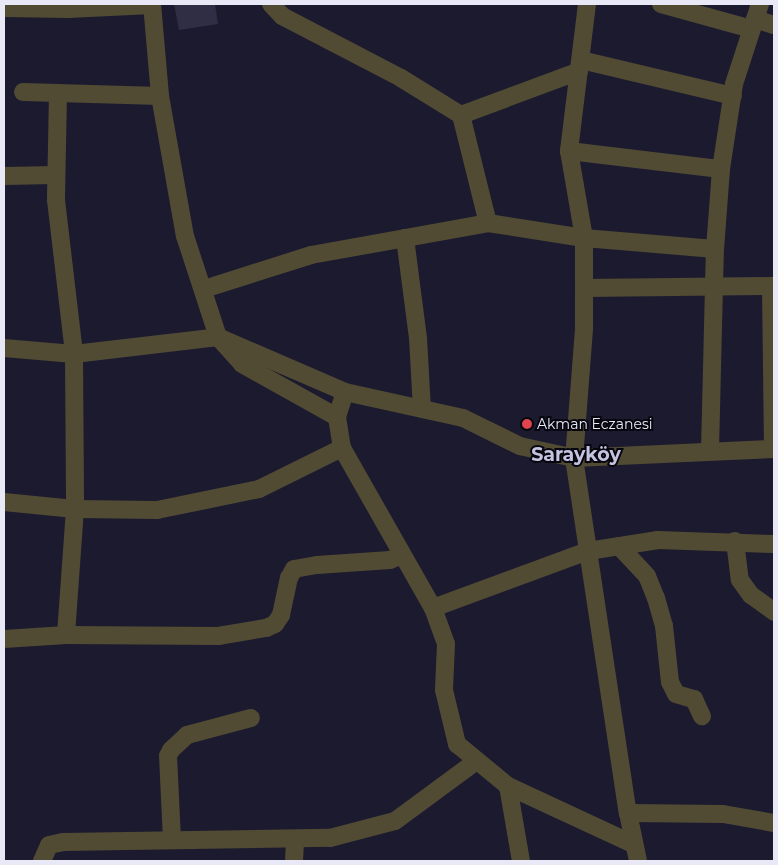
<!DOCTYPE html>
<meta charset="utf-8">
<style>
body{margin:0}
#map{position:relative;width:778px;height:865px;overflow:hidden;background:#1c1a2f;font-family:Montserrat,sans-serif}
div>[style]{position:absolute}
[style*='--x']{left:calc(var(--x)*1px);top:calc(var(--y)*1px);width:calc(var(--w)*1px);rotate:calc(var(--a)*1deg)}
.building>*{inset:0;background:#302e45}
.minor>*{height:18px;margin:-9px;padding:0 9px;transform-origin:9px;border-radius:9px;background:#514b34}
.dots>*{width:14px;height:14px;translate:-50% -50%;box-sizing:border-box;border:2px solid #07060f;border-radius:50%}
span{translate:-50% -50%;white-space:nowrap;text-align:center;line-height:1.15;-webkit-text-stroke:4px #07060f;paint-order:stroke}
.poi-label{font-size:14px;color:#e8e8f7}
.left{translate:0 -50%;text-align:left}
.district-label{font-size:19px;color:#c4c3e0;font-weight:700}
.frame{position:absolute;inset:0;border:5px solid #e8e8f7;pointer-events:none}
</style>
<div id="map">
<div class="building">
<i style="clip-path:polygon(174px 4px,215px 4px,218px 24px,179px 30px)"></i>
</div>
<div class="minor">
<i style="--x:152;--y:4;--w:92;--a:85"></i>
<i style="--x:160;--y:96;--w:142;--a:79.9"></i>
<i style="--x:185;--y:236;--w:106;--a:71.9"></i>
<i style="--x:218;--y:337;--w:36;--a:48"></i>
<i style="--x:242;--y:364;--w:109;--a:29.2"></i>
<i style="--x:271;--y:4;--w:16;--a:47"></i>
<i style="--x:282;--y:16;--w:134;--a:27.5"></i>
<i style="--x:401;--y:78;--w:70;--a:31.7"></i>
<i style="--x:461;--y:115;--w:126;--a:-20.4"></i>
<i style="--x:587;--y:4;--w:148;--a:97"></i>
<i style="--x:569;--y:151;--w:88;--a:80.2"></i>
<i style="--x:584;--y:238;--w:91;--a:90"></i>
<i style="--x:584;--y:329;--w:129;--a:94.4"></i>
<i style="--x:574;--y:458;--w:359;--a:81.4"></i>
<i style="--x:628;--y:813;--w:49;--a:78.2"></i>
<i style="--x:661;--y:4;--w:94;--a:15.4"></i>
<i style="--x:4;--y:8;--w:64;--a:0.9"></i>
<i style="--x:68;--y:9;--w:84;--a:-2.7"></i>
<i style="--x:755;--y:19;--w:20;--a:18"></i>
<i style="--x:581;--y:60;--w:156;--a:13.3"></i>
<i style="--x:23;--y:92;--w:137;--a:1.7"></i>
<i style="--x:58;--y:93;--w:107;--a:91.1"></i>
<i style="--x:56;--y:200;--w:155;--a:83.3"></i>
<i style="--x:74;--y:354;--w:155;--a:89.6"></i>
<i style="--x:75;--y:509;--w:126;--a:94.1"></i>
<i style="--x:461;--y:115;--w:111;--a:76"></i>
<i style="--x:569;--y:151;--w:153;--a:6.8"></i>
<i style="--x:4;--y:176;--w:52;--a:-1.1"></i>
<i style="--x:405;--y:238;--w:101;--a:82.6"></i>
<i style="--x:418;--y:338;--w:71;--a:86.8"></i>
<i style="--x:771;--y:286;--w:163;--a:89.3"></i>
<i style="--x:584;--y:288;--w:190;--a:-0.6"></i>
<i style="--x:204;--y:289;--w:112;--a:-17.6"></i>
<i style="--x:311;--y:255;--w:180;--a:-10.2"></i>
<i style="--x:488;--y:223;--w:97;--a:8.9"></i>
<i style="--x:584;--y:238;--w:131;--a:4.8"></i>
<i style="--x:4;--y:348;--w:70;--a:4.9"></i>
<i style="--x:74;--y:354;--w:145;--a:-6.7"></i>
<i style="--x:218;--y:337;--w:138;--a:23.4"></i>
<i style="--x:345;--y:392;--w:121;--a:12.4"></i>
<i style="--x:463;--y:418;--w:64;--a:26.2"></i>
<i style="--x:520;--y:446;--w:55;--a:12.5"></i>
<i style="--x:574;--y:458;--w:200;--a:-2.6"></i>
<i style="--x:345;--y:392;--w:26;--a:108"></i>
<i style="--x:337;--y:417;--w:31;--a:81"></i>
<i style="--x:342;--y:448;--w:184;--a:60.4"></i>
<i style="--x:433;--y:608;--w:38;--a:70"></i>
<i style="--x:446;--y:644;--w:46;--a:92.5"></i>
<i style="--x:444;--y:690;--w:56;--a:76.5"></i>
<i style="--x:457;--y:744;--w:66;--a:39.5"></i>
<i style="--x:508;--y:786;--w:138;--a:24.9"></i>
<i style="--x:710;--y:450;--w:201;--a:-88.6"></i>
<i style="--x:715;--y:249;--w:80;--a:-85.7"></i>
<i style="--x:721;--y:169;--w:86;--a:-81.3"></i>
<i style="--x:734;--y:84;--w:84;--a:-72"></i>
<i style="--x:4;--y:502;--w:71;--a:5.6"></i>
<i style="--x:75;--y:509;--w:82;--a:0.7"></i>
<i style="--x:157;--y:510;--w:104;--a:-11.6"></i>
<i style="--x:259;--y:489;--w:93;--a:-26.3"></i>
<i style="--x:735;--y:541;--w:39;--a:83"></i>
<i style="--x:740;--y:580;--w:19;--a:54"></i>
<i style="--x:751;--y:595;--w:29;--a:36"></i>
<i style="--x:619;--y:546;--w:41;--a:47"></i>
<i style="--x:647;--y:576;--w:24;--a:68"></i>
<i style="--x:656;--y:598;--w:29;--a:74"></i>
<i style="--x:664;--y:626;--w:56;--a:83.9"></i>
<i style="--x:670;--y:682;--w:13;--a:63"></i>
<i style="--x:676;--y:694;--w:19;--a:16"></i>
<i style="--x:694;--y:699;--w:19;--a:65"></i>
<i style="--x:433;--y:608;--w:165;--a:-20.2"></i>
<i style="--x:588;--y:551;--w:71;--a:-8.9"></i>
<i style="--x:658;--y:540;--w:116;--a:2"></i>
<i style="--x:4;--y:639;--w:62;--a:-3.7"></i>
<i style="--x:66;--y:635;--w:152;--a:0.4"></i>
<i style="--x:218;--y:636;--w:49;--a:-9.5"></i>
<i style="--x:266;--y:628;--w:10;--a:-24"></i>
<i style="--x:275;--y:624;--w:11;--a:-56"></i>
<i style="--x:281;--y:615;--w:38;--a:-78"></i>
<i style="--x:289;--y:578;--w:10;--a:-61"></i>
<i style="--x:294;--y:569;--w:23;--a:-10"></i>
<i style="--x:317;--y:565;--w:73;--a:-3.9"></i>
<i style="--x:390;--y:560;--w:13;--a:-23"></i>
<i style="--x:508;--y:786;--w:76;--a:80.2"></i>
<i style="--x:628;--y:813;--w:95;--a:0.6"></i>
<i style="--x:723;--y:814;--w:52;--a:10"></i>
<i style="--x:172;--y:840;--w:84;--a:-92.7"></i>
<i style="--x:168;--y:756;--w:7;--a:-63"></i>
<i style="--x:171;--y:750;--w:22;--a:-43"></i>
<i style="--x:187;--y:735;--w:66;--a:-14.9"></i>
<i style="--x:42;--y:861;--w:17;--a:-66"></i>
<i style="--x:49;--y:845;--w:14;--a:-12"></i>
<i style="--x:63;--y:842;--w:267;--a:-0.9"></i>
<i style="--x:330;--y:838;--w:67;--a:-14.7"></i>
<i style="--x:395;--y:821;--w:99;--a:-36.4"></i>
<i style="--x:294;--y:861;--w:21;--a:-87"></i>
</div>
<div class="dots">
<i style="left:527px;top:424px;background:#e0444e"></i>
</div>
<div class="poi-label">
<span class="left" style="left:537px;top:424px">Akman Eczanesi</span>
</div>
<div class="district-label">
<span style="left:576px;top:455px">Sarayköy</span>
</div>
<div class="frame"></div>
</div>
